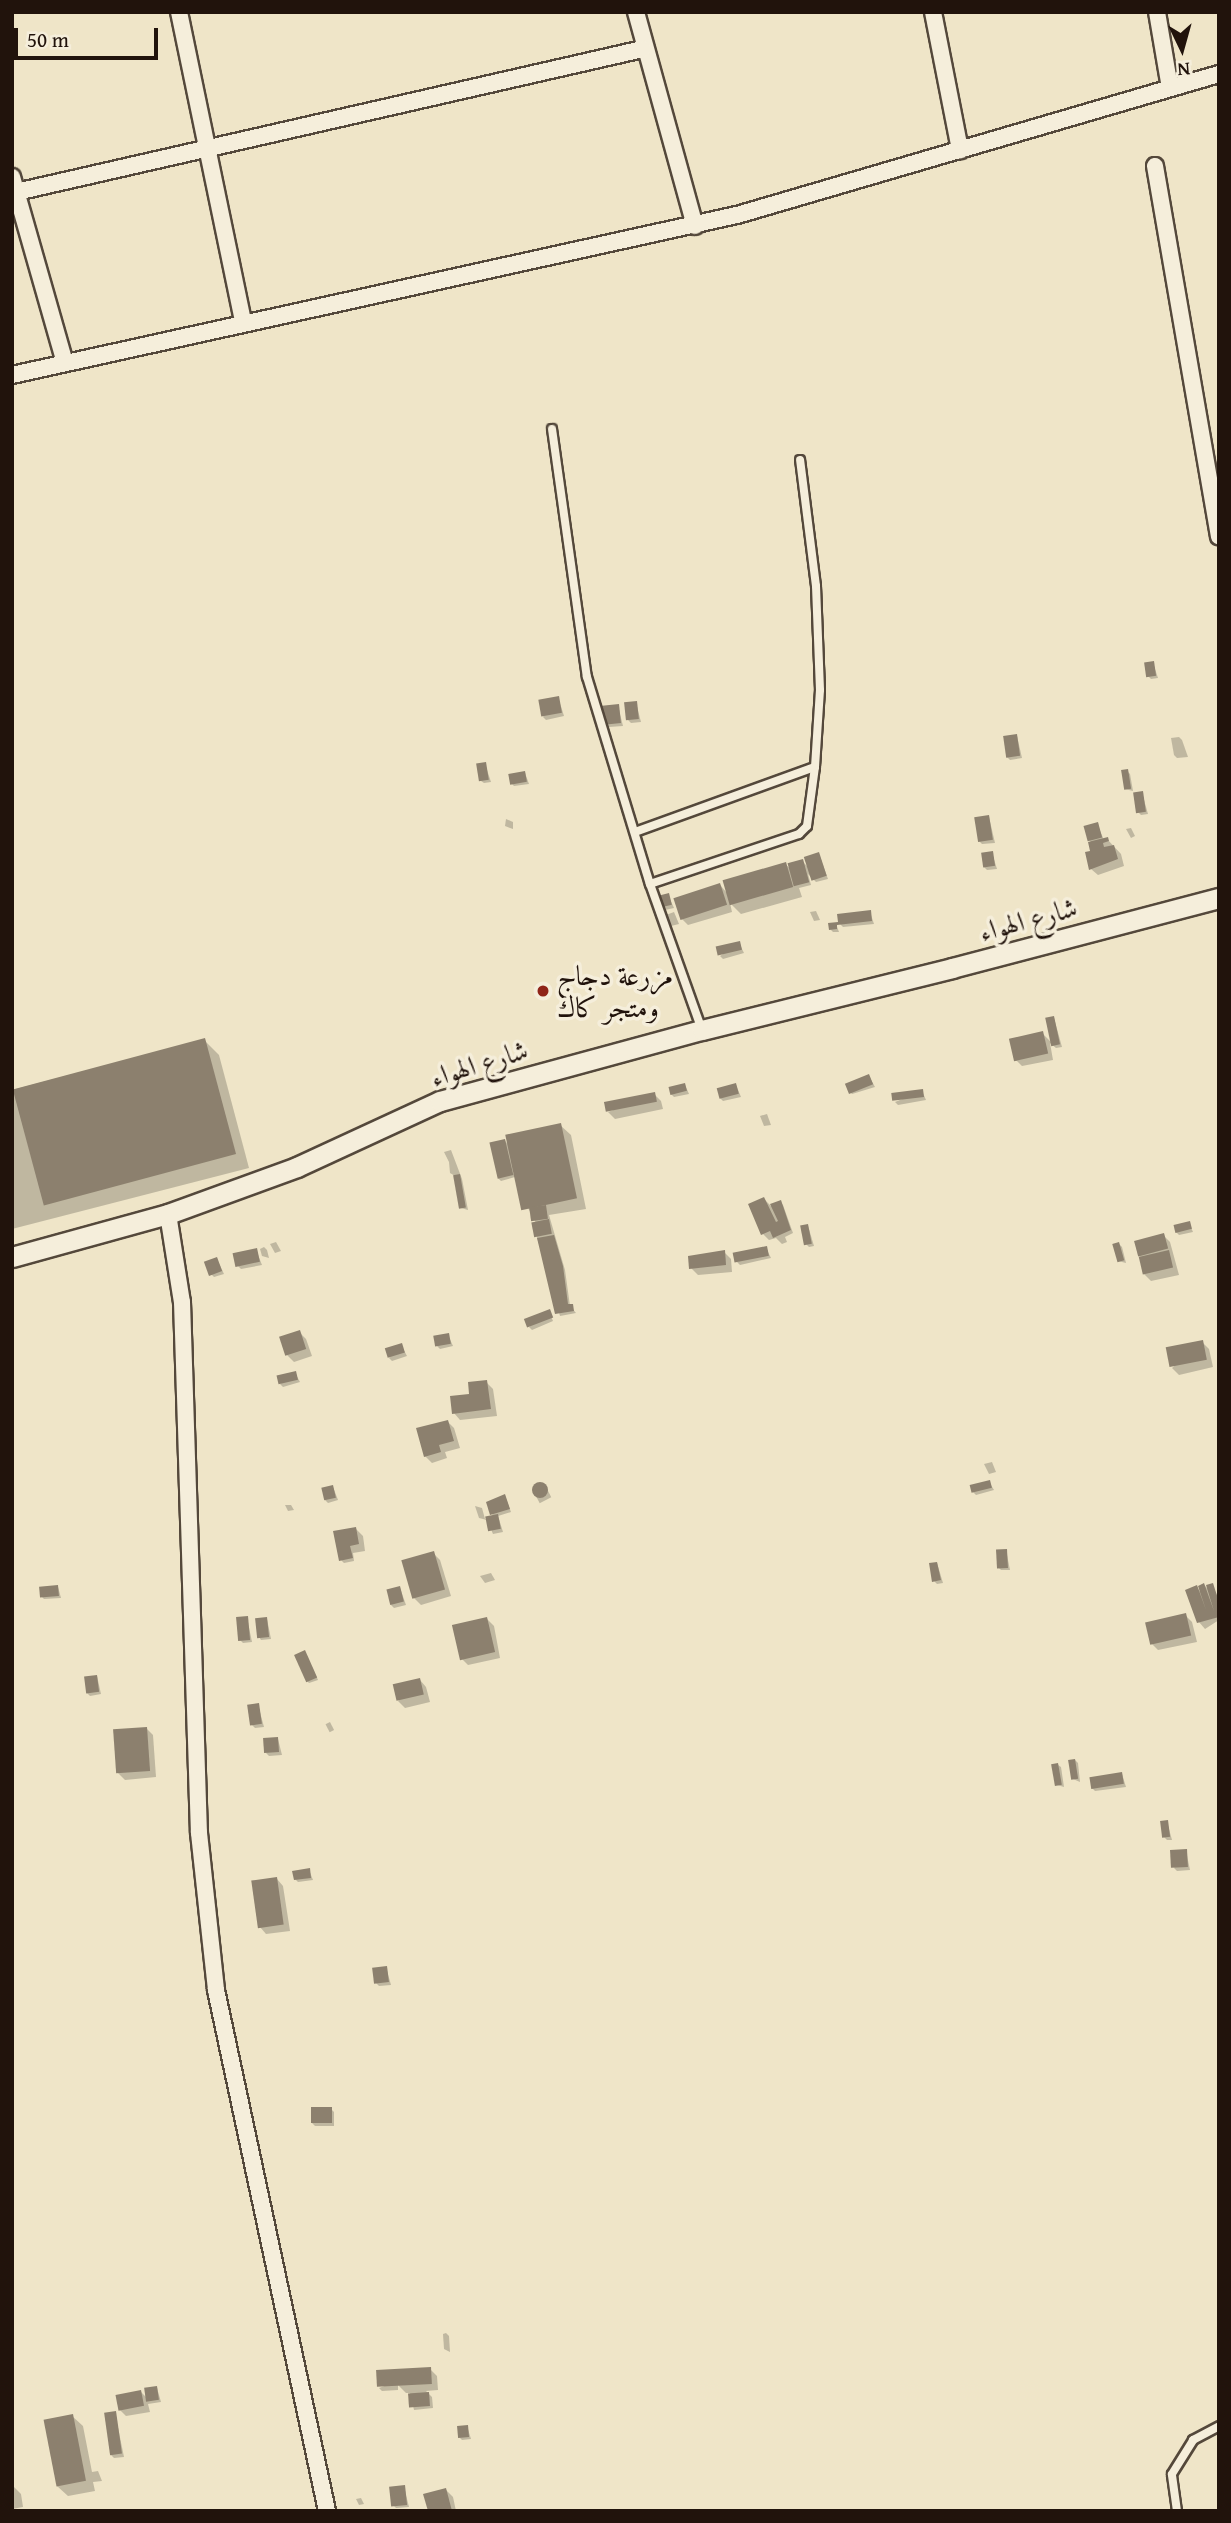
<!DOCTYPE html>
<meta charset="utf-8">
<style>
body{margin:0}
#map{position:relative;width:1231px;height:2523px;overflow:hidden;background:#efe5c8;font-family:"Gentium Book Plus",Amiri,serif}
div>[style]{position:absolute}
[style*='--x']{left:calc(var(--x)*1px);top:calc(var(--y)*1px);width:calc(var(--w)*1px);rotate:calc(var(--a)*1deg)}
.shadow>*{inset:0;background:#0003;transform-origin:0 0}
.building>*{inset:0;background:#8c806e;transform-origin:0 0}
.round{border-radius:50%}
.roads{filter:drop-shadow(2px 0 #54483b) drop-shadow(-2px 0 #54483b) drop-shadow(0 2px #54483b) drop-shadow(0 -2px #54483b)}
.service>*{height:8px;margin:-4px;padding:0 4px;transform-origin:4px;border-radius:4px;background:#f5eedb}
.minor>*{height:16px;margin:-8px;padding:0 8px;transform-origin:8px;border-radius:8px;background:#f5eedb}
.tertiary>*{height:19px;margin:-9.5px;padding:0 9.5px;transform-origin:9.5px;border-radius:9.5px;background:#f5eedb}
.dots>*{width:19px;height:19px;translate:-50% -50%;box-sizing:border-box;border:4px solid #f5eedb;border-radius:50%}
span{translate:-50% -50%;white-space:nowrap;text-align:center;line-height:1.15;-webkit-text-stroke:7px #f5eedb;paint-order:stroke}
.street-label{font-size:28px;color:#21130c}
.poi-label{font-size:28px;color:#21130c}
.left{translate:0 -50%;text-align:left}
.frame{position:absolute;inset:0;border:14px solid #21130c;pointer-events:none}
.north{position:absolute;left:1147px;top:14px;width:70px;height:70px;-webkit-text-stroke:5px #f5eedb;paint-order:stroke;rotate:175deg;font-size:19px;font-weight:700;line-height:28px;text-align:center;color:#21130c}
.north::after{content:'';display:block;margin:auto;width:24px;height:32px;background:#21130c;clip-path:polygon(50% 0,100% 100%,50% 72%,0 100%)}
.scale{position:absolute;left:14px;top:28px;width:144px;height:32px;box-sizing:border-box;border:4px solid #21130c;border-top:0;padding-left:9px;font-size:21px;line-height:24px;white-space:nowrap;color:#21130c;-webkit-text-stroke:5px #f5eedb;paint-order:stroke}
</style>
<div id="map">
<div class="shadow">
<i style="clip-path:polygon(1153px 663px,1158px 678px,1151px 679px,1148px 676px)"></i>
<i style="clip-path:polygon(558px 697px,564px 716px,546px 720px,543px 717px)"></i>
<i style="clip-path:polygon(636px 703px,641px 722px,631px 723px,628px 720px)"></i>
<i style="clip-path:polygon(618px 706px,623px 726px,609px 727px,606px 724px)"></i>
<i style="clip-path:polygon(1017px 736px,1022px 758px,1010px 760px,1007px 757px)"></i>
<i style="clip-path:polygon(1179px 737px,1182px 740px,1188px 757px,1177px 758px,1174px 755px,1171px 738px)"></i>
<i style="clip-path:polygon(485px 764px,491px 782px,484px 783px,481px 781px)"></i>
<i style="clip-path:polygon(1127px 771px,1130px 774px,1133px 791px,1125px 789px)"></i>
<i style="clip-path:polygon(525px 773px,529px 784px,514px 786px,511px 783px)"></i>
<i style="clip-path:polygon(1142px 793px,1148px 814px,1141px 815px,1138px 812px)"></i>
<i style="clip-path:polygon(989px 817px,995px 843px,982px 844px,979px 841px)"></i>
<i style="clip-path:polygon(506px 819px,513px 822px,513px 829px,505px 826px)"></i>
<i style="clip-path:polygon(1097px 824px,1104px 840px,1107px 839px,1121px 854px,1124px 866px,1098px 875px,1091px 869px,1092px 843px,1089px 840px)"></i>
<i style="clip-path:polygon(1131px 828px,1135px 836px,1131px 838px,1126px 829px)"></i>
<i style="clip-path:polygon(992px 853px,997px 869px,987px 870px,984px 867px)"></i>
<i style="clip-path:polygon(819px 854px,828px 879px,816px 882px,808px 874px,811px 885px,799px 888px,802px 897px,741px 914px,730px 903px,732px 912px,688px 925px,681px 918px,720px 885px,727px 893px,785px 864px,793px 871px,802px 861px,810px 869px)"></i>
<i style="clip-path:polygon(668px 895px,674px 908px,665px 910px,663px 907px)"></i>
<i style="clip-path:polygon(816px 911px,820px 920px,814px 921px,810px 912px)"></i>
<i style="clip-path:polygon(674px 912px,679px 924px,671px 926px,666px 915px)"></i>
<i style="clip-path:polygon(870px 912px,874px 924px,843px 927px,840px 924px)"></i>
<i style="clip-path:polygon(836px 924px,839px 932px,833px 932px,830px 929px)"></i>
<i style="clip-path:polygon(739px 943px,744px 953px,723px 959px,720px 956px)"></i>
<i style="clip-path:polygon(1054px 1018px,1062px 1047px,1056px 1048px,1050px 1043px,1053px 1060px,1022px 1066px,1015px 1059px,1042px 1033px,1052px 1043px)"></i>
<i style="clip-path:polygon(204px 1040px,219px 1055px,249px 1168px,12px 1229px,12px 1090px)"></i>
<i style="clip-path:polygon(869px 1076px,875px 1087px,852px 1094px,849px 1091px)"></i>
<i style="clip-path:polygon(685px 1085px,689px 1094px,674px 1097px,671px 1094px)"></i>
<i style="clip-path:polygon(736px 1085px,741px 1097px,723px 1101px,720px 1098px)"></i>
<i style="clip-path:polygon(922px 1091px,926px 1100px,898px 1105px,895px 1102px)"></i>
<i style="clip-path:polygon(654px 1094px,661px 1101px,663px 1109px,615px 1119px,608px 1112px)"></i>
<i style="clip-path:polygon(767px 1114px,771px 1125px,764px 1126px,760px 1116px)"></i>
<i style="clip-path:polygon(560px 1125px,571px 1135px,586px 1209px,549px 1215px,565px 1270px,570px 1306px,576px 1313px,560px 1316px,533px 1224px,536px 1223px,527px 1206px,517px 1170px,513px 1171px,515px 1177px,501px 1181px,498px 1178px,505px 1141px,511px 1147px)"></i>
<i style="clip-path:polygon(451px 1150px,462px 1179px,468px 1210px,461px 1208px,455px 1176px,450px 1173px,449px 1162px,444px 1152px)"></i>
<i style="clip-path:polygon(764px 1199px,771px 1206px,780px 1202px,783px 1205px,793px 1233px,785px 1237px,787px 1242px,782px 1244px,776px 1238px,769px 1240px,763px 1234px)"></i>
<i style="clip-path:polygon(1189px 1223px,1193px 1232px,1179px 1235px,1176px 1232px)"></i>
<i style="clip-path:polygon(808px 1226px,814px 1246px,809px 1247px,806px 1244px)"></i>
<i style="clip-path:polygon(1163px 1235px,1170px 1242px,1179px 1275px,1151px 1281px,1144px 1274px,1139px 1255px)"></i>
<i style="clip-path:polygon(276px 1242px,281px 1251px,275px 1253px,270px 1244px)"></i>
<i style="clip-path:polygon(1119px 1244px,1122px 1247px,1126px 1263px,1118px 1261px)"></i>
<i style="clip-path:polygon(264px 1247px,267px 1250px,269px 1258px,262px 1256px,260px 1249px)"></i>
<i style="clip-path:polygon(766px 1248px,771px 1258px,740px 1265px,737px 1262px)"></i>
<i style="clip-path:polygon(256px 1250px,262px 1265px,241px 1269px,238px 1266px)"></i>
<i style="clip-path:polygon(724px 1252px,731px 1259px,732px 1272px,698px 1275px,691px 1268px)"></i>
<i style="clip-path:polygon(217px 1259px,224px 1274px,214px 1277px,211px 1274px)"></i>
<i style="clip-path:polygon(549px 1312px,553px 1321px,532px 1330px,529px 1327px)"></i>
<i style="clip-path:polygon(299px 1332px,306px 1339px,312px 1356px,294px 1362px,287px 1355px)"></i>
<i style="clip-path:polygon(448px 1335px,453px 1346px,440px 1349px,437px 1346px)"></i>
<i style="clip-path:polygon(1202px 1342px,1209px 1349px,1213px 1367px,1179px 1375px,1172px 1368px)"></i>
<i style="clip-path:polygon(401px 1345px,407px 1356px,392px 1361px,389px 1358px)"></i>
<i style="clip-path:polygon(295px 1373px,300px 1382px,283px 1387px,280px 1384px)"></i>
<i style="clip-path:polygon(486px 1382px,493px 1389px,497px 1416px,460px 1420px,454px 1413px)"></i>
<i style="clip-path:polygon(447px 1421px,454px 1428px,460px 1448px,445px 1452px,447px 1458px,432px 1463px,425px 1456px)"></i>
<i style="clip-path:polygon(992px 1462px,996px 1472px,989px 1474px,984px 1464px)"></i>
<i style="clip-path:polygon(989px 1482px,994px 1490px,976px 1495px,973px 1492px)"></i>
<i style="left:544px;top:1483px;width:16px;height:13px;rotate:63deg"></i>
<i style="clip-path:polygon(333px 1487px,338px 1500px,328px 1503px,325px 1500px)"></i>
<i style="clip-path:polygon(505px 1496px,511px 1512px,498px 1516px,503px 1532px,493px 1534px,487px 1520px,479px 1518px,475px 1506px,482px 1508px,485px 1519px,494px 1517px,492px 1514px)"></i>
<i style="clip-path:polygon(285px 1505px,291px 1505px,294px 1510px,288px 1511px)"></i>
<i style="clip-path:polygon(356px 1529px,363px 1536px,365px 1551px,353px 1553px,354px 1561px,344px 1563px,341px 1560px)"></i>
<i style="clip-path:polygon(1006px 1550px,1010px 1570px,1001px 1570px,998px 1567px)"></i>
<i style="clip-path:polygon(433px 1553px,440px 1560px,451px 1596px,421px 1605px,414px 1598px)"></i>
<i style="clip-path:polygon(937px 1563px,943px 1583px,937px 1584px,934px 1581px)"></i>
<i style="clip-path:polygon(491px 1573px,495px 1580px,485px 1583px,480px 1576px)"></i>
<i style="clip-path:polygon(1204px 1585px,1210px 1591px,1212px 1585px,1219px 1599px,1219px 1620px,1205px 1629px,1199px 1622px,1196px 1587px,1203px 1594px)"></i>
<i style="clip-path:polygon(58px 1587px,61px 1598px,44px 1599px,41px 1596px)"></i>
<i style="clip-path:polygon(400px 1588px,406px 1605px,394px 1608px,391px 1605px)"></i>
<i style="clip-path:polygon(1185px 1615px,1192px 1622px,1197px 1642px,1158px 1650px,1152px 1644px)"></i>
<i style="clip-path:polygon(247px 1618px,252px 1642px,243px 1643px,240px 1640px)"></i>
<i style="clip-path:polygon(267px 1619px,271px 1639px,261px 1640px,259px 1637px)"></i>
<i style="clip-path:polygon(487px 1619px,494px 1626px,500px 1658px,468px 1665px,461px 1658px)"></i>
<i style="clip-path:polygon(305px 1652px,318px 1680px,309px 1683px,307px 1681px)"></i>
<i style="clip-path:polygon(97px 1676px,101px 1694px,90px 1696px,87px 1693px)"></i>
<i style="clip-path:polygon(420px 1680px,426px 1687px,430px 1702px,405px 1708px,398px 1701px)"></i>
<i style="clip-path:polygon(258px 1705px,264px 1727px,255px 1728px,252px 1725px)"></i>
<i style="left:330px;top:1722px;width:9px;height:5px;rotate:63deg"></i>
<i style="clip-path:polygon(146px 1728px,153px 1735px,156px 1777px,125px 1780px,118px 1773px)"></i>
<i style="clip-path:polygon(278px 1739px,282px 1755px,269px 1756px,266px 1753px)"></i>
<i style="clip-path:polygon(1075px 1760px,1078px 1763px,1080px 1782px,1073px 1779px)"></i>
<i style="clip-path:polygon(1058px 1765px,1061px 1767px,1064px 1787px,1057px 1785px)"></i>
<i style="clip-path:polygon(1122px 1774px,1126px 1787px,1095px 1791px,1092px 1788px)"></i>
<i style="clip-path:polygon(1167px 1822px,1172px 1840px,1167px 1840px,1164px 1837px)"></i>
<i style="clip-path:polygon(1186px 1851px,1190px 1870px,1177px 1871px,1174px 1868px)"></i>
<i style="clip-path:polygon(309px 1870px,313px 1880px,298px 1882px,295px 1879px)"></i>
<i style="clip-path:polygon(277px 1879px,283px 1886px,290px 1931px,266px 1934px,260px 1927px)"></i>
<i style="clip-path:polygon(386px 1967px,391px 1985px,379px 1986px,376px 1983px)"></i>
<i style="clip-path:polygon(331px 2109px,334px 2112px,334px 2126px,315px 2126px,312px 2123px)"></i>
<i style="clip-path:polygon(446px 2333px,449px 2336px,450px 2352px,444px 2349px,443px 2334px)"></i>
<i style="clip-path:polygon(430px 2369px,437px 2376px,438px 2390px,426px 2391px,432px 2397px,433px 2408px,414px 2410px,410px 2393px,406px 2393px,398px 2385px,398px 2390px,382px 2391px,379px 2388px)"></i>
<i style="clip-path:polygon(157px 2388px,161px 2402px,148px 2404px,150px 2412px,126px 2416px,119px 2409px,141px 2392px,147px 2398px)"></i>
<i style="clip-path:polygon(115px 2413px,124px 2457px,114px 2458px,111px 2455px)"></i>
<i style="clip-path:polygon(72px 2416px,83px 2426px,92px 2472px,98px 2471px,102px 2481px,93px 2482px,95px 2491px,68px 2496px,57px 2486px)"></i>
<i style="clip-path:polygon(467px 2426px,471px 2439px,462px 2440px,459px 2437px)"></i>
<i style="clip-path:polygon(14px 2487px,21px 2494px,23px 2507px,12px 2509px)"></i>
<i style="clip-path:polygon(404px 2487px,409px 2507px,396px 2508px,393px 2505px)"></i>
<i style="clip-path:polygon(446px 2490px,453px 2497px,456px 2511px,430px 2511px)"></i>
<i style="clip-path:polygon(361px 2498px,364px 2504px,359px 2505px,356px 2499px)"></i>
</div>
<div class="building">
<i style="left:1154px;top:661px;width:15px;height:10px;rotate:82deg"></i>
<i style="left:559px;top:696px;width:17px;height:21px;rotate:80deg"></i>
<i style="left:637px;top:701px;width:18px;height:13px;rotate:84deg"></i>
<i style="left:619px;top:704px;width:19px;height:17px;rotate:84deg"></i>
<i style="left:1017px;top:734px;width:22px;height:14px;rotate:82deg"></i>
<i style="left:486px;top:762px;width:18px;height:10px;rotate:81deg"></i>
<i style="left:1128px;top:769px;width:20px;height:7px;rotate:81deg"></i>
<i style="left:525px;top:771px;width:11px;height:17px;rotate:80deg"></i>
<i style="left:1143px;top:791px;width:21px;height:10px;rotate:82deg"></i>
<i style="left:989px;top:815px;width:25px;height:15px;rotate:81deg"></i>
<i style="left:1098px;top:822px;width:16px;height:15px;rotate:75deg"></i>
<i style="clip-path:polygon(1108px 837px,1109px 841px,1103px 843px,1104px 847px,1114px 845px,1118px 859px,1089px 870px,1085px 852px,1090px 851px,1088px 842px)"></i>
<i style="left:993px;top:851px;width:15px;height:12px;rotate:82deg"></i>
<i style="left:819px;top:852px;width:25px;height:16px;rotate:72deg"></i>
<i style="left:803px;top:859px;width:24px;height:16px;rotate:75deg"></i>
<i style="left:786px;top:862px;width:26px;height:66px;rotate:74deg"></i>
<i style="left:720px;top:883px;width:23px;height:49px;rotate:72deg"></i>
<i style="left:669px;top:893px;width:12px;height:12px;rotate:76deg"></i>
<i style="clip-path:polygon(871px 910px,872px 921px,837px 925px,837px 929px,829px 930px,828px 923px,838px 922px,837px 914px)"></i>
<i style="left:740px;top:941px;width:9px;height:25px;rotate:77deg"></i>
<i style="left:1054px;top:1016px;width:29px;height:9px;rotate:78deg"></i>
<i style="left:1043px;top:1031px;width:23px;height:35px;rotate:77deg"></i>
<i style="left:205px;top:1038px;width:120px;height:199px;rotate:75deg"></i>
<i style="left:869px;top:1074px;width:11px;height:26px;rotate:68deg"></i>
<i style="left:685px;top:1083px;width:8px;height:17px;rotate:76deg"></i>
<i style="left:736px;top:1083px;width:11px;height:20px;rotate:75deg"></i>
<i style="left:923px;top:1089px;width:8px;height:32px;rotate:83deg"></i>
<i style="left:655px;top:1092px;width:10px;height:52px;rotate:79deg"></i>
<i style="left:561px;top:1123px;width:77px;height:57px;rotate:78deg"></i>
<i style="left:505px;top:1139px;width:37px;height:16px;rotate:77deg"></i>
<i style="left:460px;top:1174px;width:34px;height:7px;rotate:80deg"></i>
<i style="clip-path:polygon(764px 1197px,776px 1222px,778px 1221px,770px 1204px,781px 1200px,791px 1230px,773px 1238px,770px 1231px,761px 1235px,748px 1204px)"></i>
<i style="left:546px;top:1205px;width:14px;height:17px;rotate:82deg"></i>
<i style="left:549px;top:1219px;width:15px;height:18px;rotate:79deg"></i>
<i style="left:1190px;top:1221px;width:8px;height:17px;rotate:76deg"></i>
<i style="left:808px;top:1224px;width:20px;height:8px;rotate:79deg"></i>
<i style="left:1164px;top:1233px;width:16px;height:31px;rotate:75deg"></i>
<i style="clip-path:polygon(554px 1235px,563px 1266px,568px 1304px,573px 1304px,574px 1311px,555px 1314px,537px 1238px)"></i>
<i style="left:1119px;top:1242px;width:19px;height:7px;rotate:74deg"></i>
<i style="left:767px;top:1246px;width:10px;height:35px;rotate:79deg"></i>
<i style="left:257px;top:1248px;width:14px;height:25px;rotate:78deg"></i>
<i style="clip-path:polygon(725px 1250px,726px 1265px,689px 1269px,688px 1256px)"></i>
<i style="left:1169px;top:1250px;width:18px;height:31px;rotate:77deg"></i>
<i style="left:217px;top:1257px;width:15px;height:14px;rotate:70deg"></i>
<i style="left:550px;top:1309px;width:9px;height:28px;rotate:69deg"></i>
<i style="left:300px;top:1330px;width:20px;height:22px;rotate:72deg"></i>
<i style="left:449px;top:1333px;width:11px;height:16px;rotate:80deg"></i>
<i style="left:1203px;top:1340px;width:20px;height:38px;rotate:79deg"></i>
<i style="left:402px;top:1343px;width:10px;height:18px;rotate:73deg"></i>
<i style="left:296px;top:1371px;width:9px;height:20px;rotate:77deg"></i>
<i style="clip-path:polygon(487px 1380px,491px 1409px,452px 1414px,450px 1396px,469px 1394px,468px 1382px)"></i>
<i style="clip-path:polygon(448px 1420px,454px 1441px,439px 1445px,441px 1452px,424px 1457px,416px 1428px)"></i>
<i style="left:990px;top:1480px;width:8px;height:21px;rotate:76deg"></i>
<i class="round" style="left:532px;top:1482px;width:16px;height:16px"></i>
<i style="left:333px;top:1485px;width:13px;height:12px;rotate:77deg"></i>
<i style="clip-path:polygon(505px 1494px,510px 1509px,490px 1515px,486px 1502px)"></i>
<i style="left:498px;top:1514px;width:15px;height:13px;rotate:79deg"></i>
<i style="clip-path:polygon(356px 1527px,359px 1544px,350px 1546px,353px 1558px,339px 1561px,333px 1531px)"></i>
<i style="left:1007px;top:1549px;width:19px;height:11px;rotate:87deg"></i>
<i style="left:434px;top:1551px;width:40px;height:34px;rotate:74deg"></i>
<i style="clip-path:polygon(937px 1562px,941px 1580px,932px 1582px,929px 1563px)"></i>
<i style="clip-path:polygon(1204px 1583px,1214px 1611px,1206px 1585px,1213px 1583px,1219px 1602px,1219px 1617px,1197px 1623px,1185px 1590px,1197px 1585px,1206px 1610px,1198px 1586px)"></i>
<i style="left:58px;top:1585px;width:11px;height:19px;rotate:85deg"></i>
<i style="left:400px;top:1586px;width:16px;height:14px;rotate:76deg"></i>
<i style="left:1186px;top:1613px;width:23px;height:42px;rotate:77deg"></i>
<i style="left:248px;top:1616px;width:24px;height:12px;rotate:85deg"></i>
<i style="left:267px;top:1617px;width:20px;height:12px;rotate:84deg"></i>
<i style="left:487px;top:1617px;width:36px;height:36px;rotate:77deg"></i>
<i style="left:305px;top:1650px;width:30px;height:12px;rotate:66deg"></i>
<i style="left:97px;top:1675px;width:17px;height:13px;rotate:83deg"></i>
<i style="left:420px;top:1678px;width:17px;height:28px;rotate:77deg"></i>
<i style="left:259px;top:1703px;width:21px;height:12px;rotate:82deg"></i>
<i style="left:147px;top:1727px;width:44px;height:34px;rotate:86deg"></i>
<i style="left:278px;top:1737px;width:15px;height:15px;rotate:86deg"></i>
<i style="left:1075px;top:1759px;width:20px;height:7px;rotate:81deg"></i>
<i style="left:1058px;top:1763px;width:22px;height:7px;rotate:80deg"></i>
<i style="left:1122px;top:1772px;width:12px;height:33px;rotate:81deg"></i>
<i style="left:1168px;top:1820px;width:17px;height:8px;rotate:83deg"></i>
<i style="left:1187px;top:1849px;width:18px;height:17px;rotate:87deg"></i>
<i style="clip-path:polygon(310px 1868px,311px 1878px,294px 1880px,292px 1871px)"></i>
<i style="left:277px;top:1877px;width:48px;height:26px;rotate:82deg"></i>
<i style="left:387px;top:1966px;width:16px;height:15px;rotate:83deg"></i>
<i style="left:311px;top:2107px;width:21px;height:16px"></i>
<i style="left:431px;top:2367px;width:17px;height:55px;rotate:87deg"></i>
<i style="left:157px;top:2386px;width:14px;height:13px;rotate:82deg"></i>
<i style="left:141px;top:2390px;width:16px;height:26px;rotate:79deg"></i>
<i style="left:429px;top:2392px;width:14px;height:21px;rotate:86deg"></i>
<i style="left:116px;top:2411px;width:43px;height:12px;rotate:82deg"></i>
<i style="left:73px;top:2414px;width:68px;height:30px;rotate:79deg"></i>
<i style="left:468px;top:2425px;width:12px;height:11px;rotate:85deg"></i>
<i style="left:405px;top:2485px;width:20px;height:16px;rotate:84deg"></i>
<i style="clip-path:polygon(446px 2488px,452px 2511px,428px 2511px,423px 2494px)"></i>
</div>
<div class="roads">
<div class="service">
<i style="--x:552;--y:429;--w:250;--a:82"></i>
<i style="--x:587;--y:677;--w:216;--a:73.1"></i>
<i style="--x:650;--y:884;--w:155;--a:70.4"></i>
<i style="--x:635;--y:832;--w:191;--a:-19.9"></i>
<i style="--x:650;--y:884;--w:157;--a:-18.6"></i>
<i style="--x:799;--y:834;--w:11;--a:-45"></i>
<i style="--x:807;--y:826;--w:60;--a:-82.3"></i>
<i style="--x:815;--y:767;--w:77;--a:-86.3"></i>
<i style="--x:820;--y:690;--w:104;--a:-92.2"></i>
<i style="--x:816;--y:586;--w:127;--a:-97.2"></i>
<i style="--x:1177;--y:2511;--w:37;--a:-98"></i>
<i style="--x:1172;--y:2474;--w:40;--a:-58"></i>
<i style="--x:1193;--y:2440;--w:30;--a:-28"></i>
</div>
<div class="minor">
<i style="--x:179;--y:12;--w:317;--a:78.3"></i>
<i style="--x:636;--y:12;--w:222;--a:74.6"></i>
<i style="--x:933;--y:12;--w:141;--a:78.9"></i>
<i style="--x:1157;--y:12;--w:77;--a:80.3"></i>
<i style="--x:1155;--y:166;--w:376;--a:80.2"></i>
<i style="--x:12;--y:177;--w:193;--a:74.1"></i>
<i style="--x:12;--y:193;--w:647;--a:-12.86"></i>
<i style="--x:12;--y:375;--w:742;--a:-12.45"></i>
<i style="--x:737;--y:215;--w:502;--a:-16.31"></i>
<i style="--x:168;--y:1214;--w:89;--a:81"></i>
<i style="--x:182;--y:1302;--w:531;--a:88.17"></i>
<i style="--x:199;--y:1833;--w:158;--a:83.8"></i>
<i style="--x:216;--y:1990;--w:533;--a:77.97"></i>
</div>
<div class="tertiary">
<i style="--x:12;--y:1257;--w:162;--a:-15.4"></i>
<i style="--x:168;--y:1214;--w:137;--a:-20"></i>
<i style="--x:297;--y:1167;--w:157;--a:-24.8"></i>
<i style="--x:440;--y:1101;--w:271;--a:-15.2"></i>
<i style="--x:702;--y:1030;--w:258;--a:-13.9"></i>
<i style="--x:952;--y:968;--w:276;--a:-14.7"></i>
</div>
</div>
<div class="dots">
<i style="left:543px;top:991px;background:#8f2418"></i>
</div>
<div class="street-label">
<span style="left:1028px;top:919px;rotate:-15deg">شارع الهواء</span>
<span style="left:479px;top:1063px;rotate:-17deg">شارع الهواء</span>
</div>
<div class="poi-label">
<span class="left" style="left:557px;top:991px">مزرعة دجاج<br>ومتجر كاك</span>
</div>
<div class="frame"></div>
<div class="north">N</div>
<div class="scale">50 m</div>
</div>
